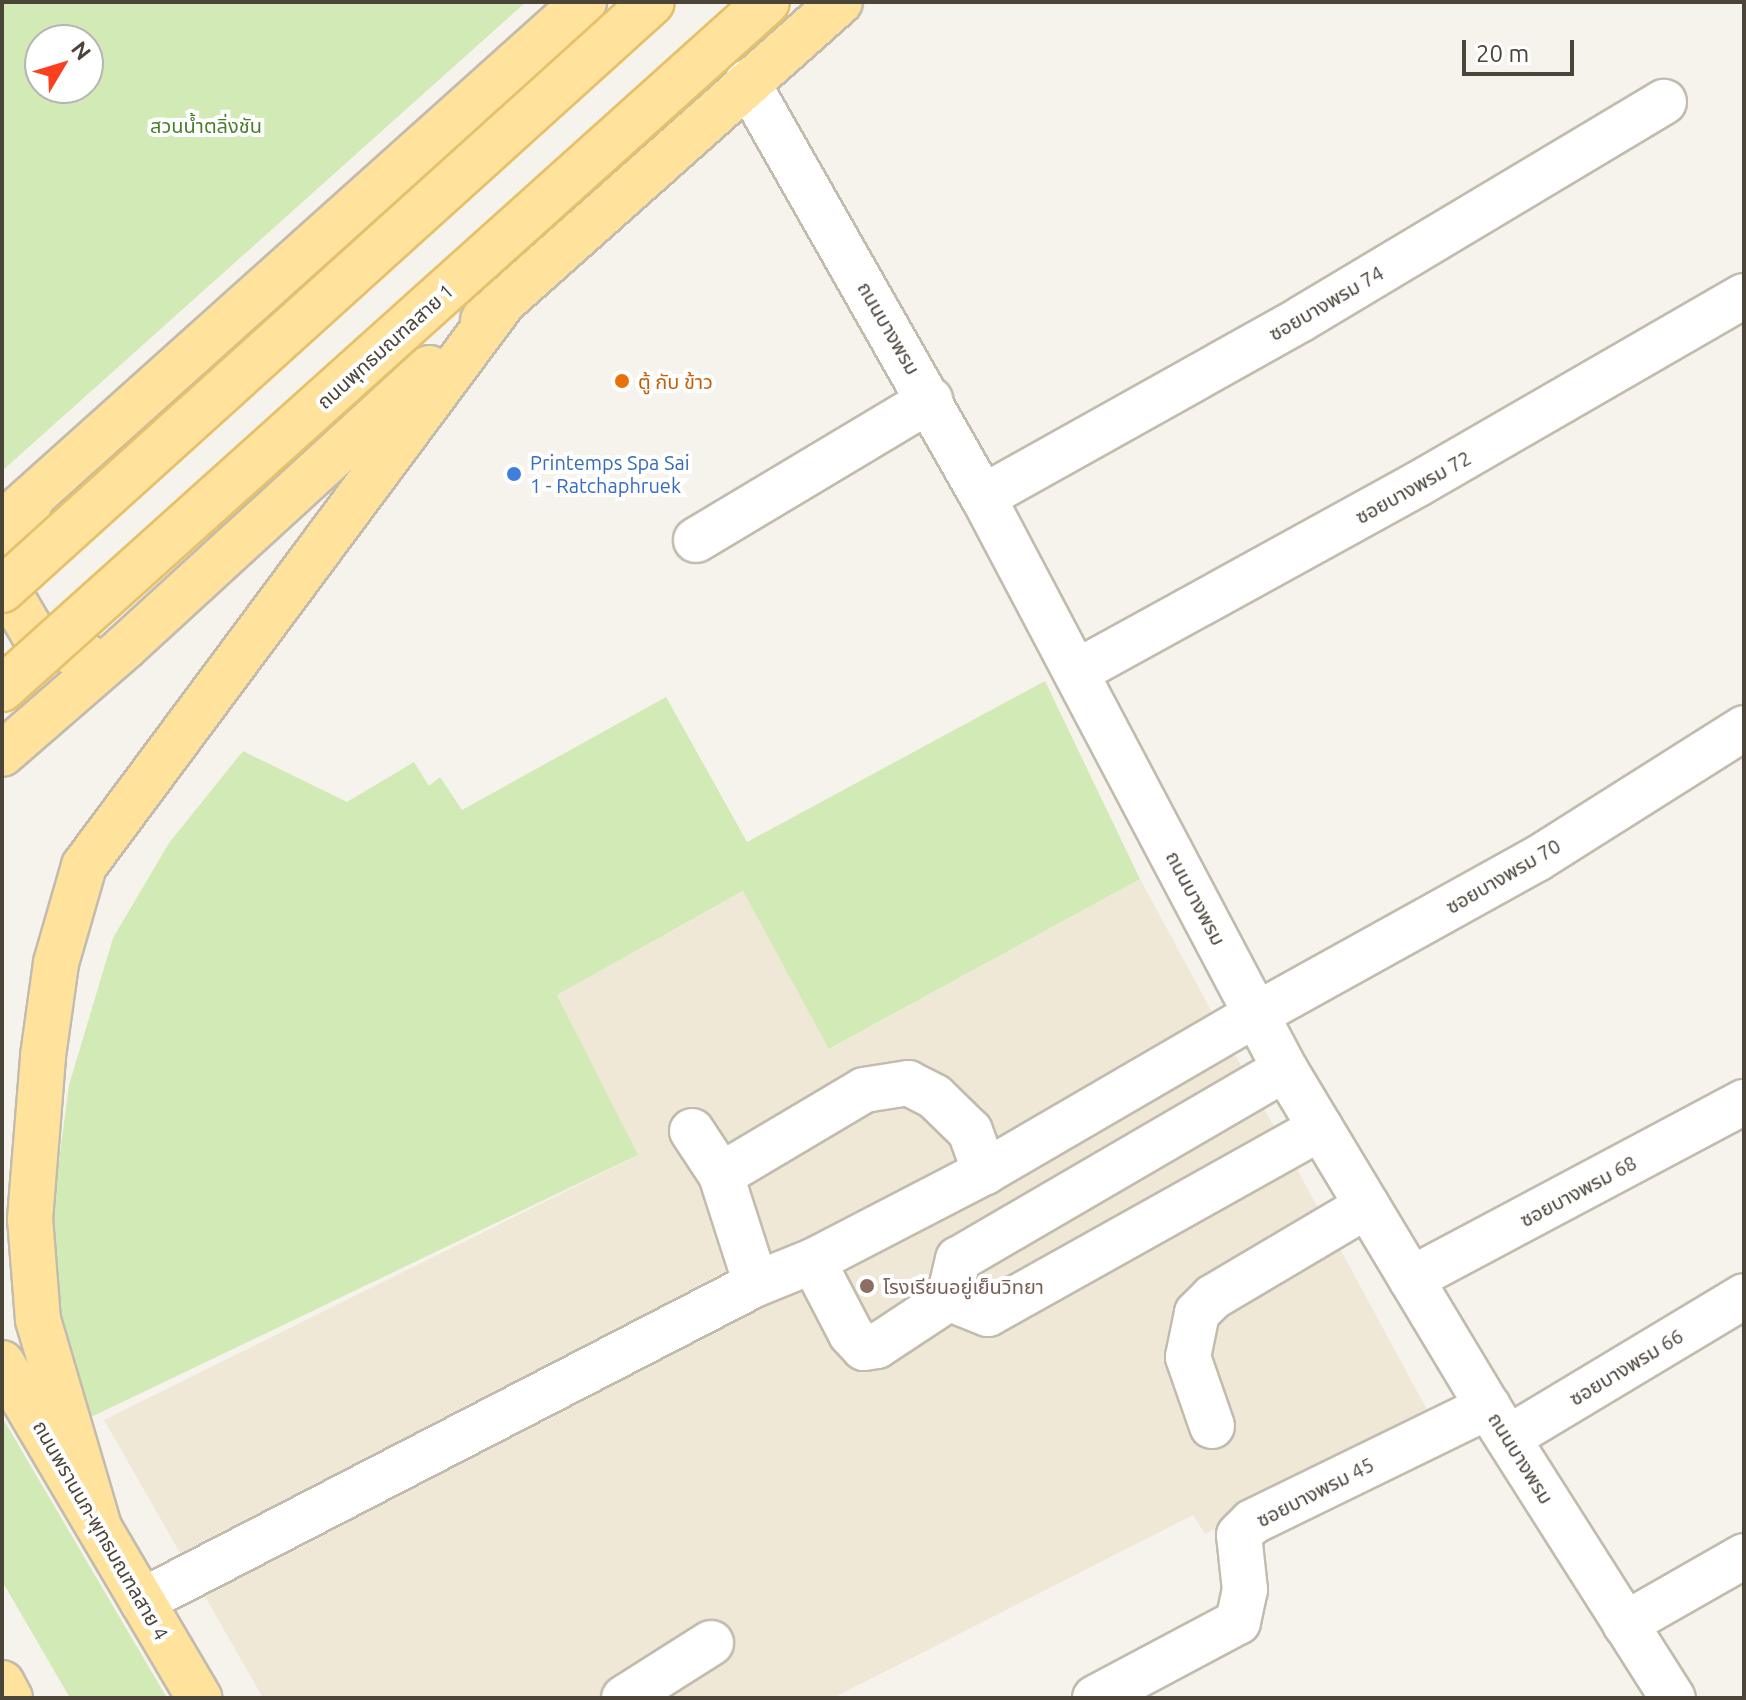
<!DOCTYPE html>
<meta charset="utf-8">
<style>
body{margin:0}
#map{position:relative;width:1746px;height:1700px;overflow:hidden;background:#f6f3ec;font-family:Ubuntu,"Noto Sans Thai",sans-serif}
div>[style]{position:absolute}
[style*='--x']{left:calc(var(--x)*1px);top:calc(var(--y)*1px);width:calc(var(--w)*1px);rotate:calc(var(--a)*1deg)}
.education>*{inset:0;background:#efe8d6}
.green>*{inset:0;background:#d2eab5}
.roads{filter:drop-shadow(2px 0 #c2bbae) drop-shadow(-2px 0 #c2bbae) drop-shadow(0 2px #c2bbae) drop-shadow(0 -2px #c2bbae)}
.minor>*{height:44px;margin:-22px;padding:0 22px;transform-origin:22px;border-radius:22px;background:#fff}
.major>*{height:44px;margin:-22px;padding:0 22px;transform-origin:22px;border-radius:22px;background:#ffe39c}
.bridges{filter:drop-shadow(2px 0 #e6c16a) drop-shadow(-2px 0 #e6c16a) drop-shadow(0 2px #e6c16a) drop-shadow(0 -2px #e6c16a)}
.major-bridge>*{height:44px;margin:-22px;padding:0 22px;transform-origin:22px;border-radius:22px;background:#ffe39c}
.dots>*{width:22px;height:22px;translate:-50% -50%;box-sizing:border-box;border:4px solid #fff;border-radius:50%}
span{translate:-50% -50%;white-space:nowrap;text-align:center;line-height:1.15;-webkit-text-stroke:8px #fff;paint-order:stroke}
.park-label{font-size:20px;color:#4a7f2a}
.street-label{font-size:20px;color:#4b4439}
.food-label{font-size:20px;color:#c56008}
.left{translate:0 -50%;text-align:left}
.shop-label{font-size:20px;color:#366cbe}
.education-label{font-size:20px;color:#785e54}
.frame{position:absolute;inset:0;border:4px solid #4b4439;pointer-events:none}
.north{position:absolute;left:24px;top:24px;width:80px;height:80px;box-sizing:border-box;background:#fff;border:2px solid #b7b4b0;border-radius:50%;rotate:52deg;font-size:22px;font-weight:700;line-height:32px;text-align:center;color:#4b4439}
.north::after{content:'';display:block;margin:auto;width:28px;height:36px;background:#fc3f1d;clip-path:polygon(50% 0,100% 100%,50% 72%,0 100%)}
.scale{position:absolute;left:1462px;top:40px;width:112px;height:36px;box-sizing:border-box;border:4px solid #4b4439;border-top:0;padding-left:10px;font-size:24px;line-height:28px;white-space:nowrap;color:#4b4439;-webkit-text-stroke:6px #fff;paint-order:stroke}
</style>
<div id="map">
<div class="education">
<i style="clip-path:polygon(1140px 879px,1431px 1417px,1205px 1534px,1193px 1515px,833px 1698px,263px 1698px,104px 1420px,637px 1156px,557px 995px,744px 891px,830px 1049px)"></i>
</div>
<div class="green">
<i style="clip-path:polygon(evenodd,2px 2px,526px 2px,2px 471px,2px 2px,40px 40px,88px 40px,88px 88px,40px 88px,40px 40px)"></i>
<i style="clip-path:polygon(1045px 681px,1140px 879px,829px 1049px,743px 891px,557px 995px,638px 1155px,91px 1417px,38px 1320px,69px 1085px,113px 938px,169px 843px,243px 751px,347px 802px,414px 762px,429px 786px,440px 777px,462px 810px,666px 697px,747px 842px)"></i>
<i style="clip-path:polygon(2px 1417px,167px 1698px,70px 1698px,2px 1581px)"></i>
</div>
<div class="roads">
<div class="minor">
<i style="--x:747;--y:82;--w:477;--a:60.4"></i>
<i style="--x:983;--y:497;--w:647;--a:62.17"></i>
<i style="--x:1285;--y:1069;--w:394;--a:59"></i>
<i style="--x:1488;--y:1407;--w:345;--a:57.6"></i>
<i style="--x:983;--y:497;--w:364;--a:-29.2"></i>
<i style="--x:1301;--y:319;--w:423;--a:-30.9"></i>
<i style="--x:696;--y:540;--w:273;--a:-30.9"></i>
<i style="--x:1078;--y:671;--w:388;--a:-28.8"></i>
<i style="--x:1418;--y:484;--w:376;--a:-30"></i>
<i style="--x:1285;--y:1069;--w:378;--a:149.8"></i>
<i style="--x:958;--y:1259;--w:27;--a:103"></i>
<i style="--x:952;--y:1285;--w:10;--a:66"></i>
<i style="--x:956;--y:1294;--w:12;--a:55"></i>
<i style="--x:963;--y:1304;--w:27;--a:22"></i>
<i style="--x:988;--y:1314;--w:381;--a:-29.2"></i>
<i style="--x:692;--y:1131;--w:53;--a:56.6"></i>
<i style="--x:721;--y:1175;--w:114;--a:72.2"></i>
<i style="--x:721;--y:1175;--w:166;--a:-30.7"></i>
<i style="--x:864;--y:1090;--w:45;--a:-9"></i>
<i style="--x:908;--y:1083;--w:30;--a:27"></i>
<i style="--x:935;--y:1097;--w:49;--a:44.2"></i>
<i style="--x:970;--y:1131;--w:44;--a:69.9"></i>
<i style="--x:813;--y:1261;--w:82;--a:62.5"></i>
<i style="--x:851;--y:1334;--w:19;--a:47"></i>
<i style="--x:864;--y:1348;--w:13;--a:-9"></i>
<i style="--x:877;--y:1346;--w:95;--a:-33.4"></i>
<i style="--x:1411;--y:1279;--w:377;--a:-28"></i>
<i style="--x:1212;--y:1426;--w:73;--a:-109.2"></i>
<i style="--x:1188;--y:1357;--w:45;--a:-78.4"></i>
<i style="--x:1197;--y:1313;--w:23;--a:-45"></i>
<i style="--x:1213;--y:1297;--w:179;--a:-30.6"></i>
<i style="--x:1508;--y:1438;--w:275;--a:-31"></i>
<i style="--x:142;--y:1601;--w:691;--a:-27.31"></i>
<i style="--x:756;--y:1284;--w:61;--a:-22"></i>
<i style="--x:813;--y:1261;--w:194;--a:-27.4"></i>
<i style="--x:985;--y:1172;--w:315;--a:-30.2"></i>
<i style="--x:1257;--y:1014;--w:320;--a:-29"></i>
<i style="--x:1537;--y:859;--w:245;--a:-32.3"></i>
<i style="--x:1625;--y:1624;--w:137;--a:-29.7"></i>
<i style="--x:624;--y:1698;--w:103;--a:-32.3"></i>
<i style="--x:1095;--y:1698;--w:162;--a:-28"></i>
<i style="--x:1238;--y:1622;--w:33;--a:-78"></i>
<i style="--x:1245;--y:1590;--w:55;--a:-96.2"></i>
<i style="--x:1239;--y:1535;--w:18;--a:-45"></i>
<i style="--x:1252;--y:1522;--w:263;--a:-26"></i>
</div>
<div class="major">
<i style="--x:483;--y:320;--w:478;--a:-41.7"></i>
<i style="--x:32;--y:498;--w:61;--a:113.2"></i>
<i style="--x:8;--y:554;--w:35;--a:92"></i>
<i style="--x:7;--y:589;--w:51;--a:59.4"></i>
<i style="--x:33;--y:633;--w:31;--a:29"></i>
<i style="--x:60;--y:648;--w:29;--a:18"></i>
<i style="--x:2;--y:524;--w:782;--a:-41.89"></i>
<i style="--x:2;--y:754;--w:163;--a:-41"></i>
<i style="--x:125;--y:647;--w:413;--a:-42.5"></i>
<i style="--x:2;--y:1363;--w:389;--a:59.5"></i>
<i style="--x:99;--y:1527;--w:216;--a:-106.4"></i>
<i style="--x:38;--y:1320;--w:101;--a:-94.5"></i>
<i style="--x:30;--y:1219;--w:164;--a:-85.4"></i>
<i style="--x:43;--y:1056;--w:94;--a:-82"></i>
<i style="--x:56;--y:963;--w:101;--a:-73.9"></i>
<i style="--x:84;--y:866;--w:704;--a:-53.37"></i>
<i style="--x:2;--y:1683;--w:17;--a:62"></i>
</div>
</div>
<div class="bridges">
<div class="major-bridge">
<i style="--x:2;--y:590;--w:876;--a:-42.13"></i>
<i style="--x:2;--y:689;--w:1028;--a:-41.93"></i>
</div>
</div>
<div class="dots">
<i style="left:622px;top:381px;background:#e8710a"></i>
<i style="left:514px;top:474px;background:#3f7fe0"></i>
<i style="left:867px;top:1286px;background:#8d6e63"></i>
</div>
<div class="park-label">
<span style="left:206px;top:125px">สวนน้ำตลิ่งชัน</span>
</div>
<div class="street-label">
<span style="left:1326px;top:303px;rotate:-30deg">ซอยบางพรม 74</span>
<span style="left:889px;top:328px;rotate:60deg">ถนนบางพรม</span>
<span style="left:385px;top:346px;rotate:-42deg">ถนนพุทธมณฑลสาย 1</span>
<span style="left:1413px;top:487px;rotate:-29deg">ซอยบางพรม 72</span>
<span style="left:1503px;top:876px;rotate:-30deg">ซอยบางพรม 70</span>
<span style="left:1196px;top:898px;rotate:62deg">ถนนบางพรม</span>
<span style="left:1578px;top:1191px;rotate:-28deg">ซอยบางพรม 68</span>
<span style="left:1626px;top:1367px;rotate:-31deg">ซอยบางพรม 66</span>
<span style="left:1521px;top:1458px;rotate:58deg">ถนนบางพรม</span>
<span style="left:1315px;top:1492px;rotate:-27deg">ซอยบางพรม 45</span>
<span style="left:101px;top:1530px;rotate:60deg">ถนนพรานนก-พุทธมณฑลสาย 4</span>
</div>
<div class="food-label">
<span class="left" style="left:638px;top:381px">ตู้ กับ ข้าว</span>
</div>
<div class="shop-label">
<span class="left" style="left:530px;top:474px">Printemps Spa Sai<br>1 - Ratchaphruek</span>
</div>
<div class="education-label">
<span class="left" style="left:883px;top:1286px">โรงเรียนอยู่เย็นวิทยา</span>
</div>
<div class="frame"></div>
<div class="north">N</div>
<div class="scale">20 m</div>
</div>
